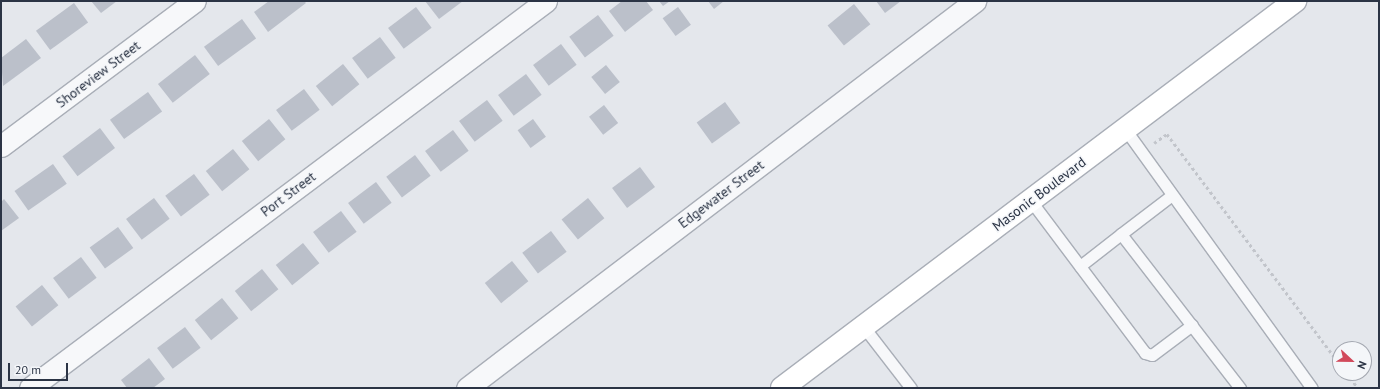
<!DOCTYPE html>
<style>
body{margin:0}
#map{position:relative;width:1380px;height:389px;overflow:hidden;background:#e4e7ec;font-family:"PT Sans",sans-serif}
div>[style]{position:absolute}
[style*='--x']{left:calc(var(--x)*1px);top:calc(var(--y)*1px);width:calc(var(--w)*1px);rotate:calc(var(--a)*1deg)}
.building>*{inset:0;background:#bbc0ca;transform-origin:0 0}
.path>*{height:2.5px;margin-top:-1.25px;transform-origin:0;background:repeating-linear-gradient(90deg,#c2c5cb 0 3px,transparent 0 6px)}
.roads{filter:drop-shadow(1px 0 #a9aeb7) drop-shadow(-1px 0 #a9aeb7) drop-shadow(0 1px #a9aeb7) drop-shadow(0 -1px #a9aeb7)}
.lane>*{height:11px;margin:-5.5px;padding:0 5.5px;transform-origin:5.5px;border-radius:5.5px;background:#f7f8fa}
.street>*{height:21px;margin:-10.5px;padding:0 10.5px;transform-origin:10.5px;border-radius:10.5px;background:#f7f8fa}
.secondary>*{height:22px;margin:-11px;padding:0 11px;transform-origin:11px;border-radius:11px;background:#fff}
span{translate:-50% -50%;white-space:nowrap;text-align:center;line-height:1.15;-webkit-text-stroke:3px #f4f6f9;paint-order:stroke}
.street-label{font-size:14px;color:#2b3445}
.frame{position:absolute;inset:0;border:2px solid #2b3445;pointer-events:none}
.north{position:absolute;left:1332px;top:341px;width:40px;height:40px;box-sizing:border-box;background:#f4f6f9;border:1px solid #a4a8b1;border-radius:50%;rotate:112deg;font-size:11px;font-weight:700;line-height:16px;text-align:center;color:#2b3445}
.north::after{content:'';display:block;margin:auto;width:14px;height:18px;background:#d1495b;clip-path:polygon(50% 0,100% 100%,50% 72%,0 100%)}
.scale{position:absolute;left:8px;top:363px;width:60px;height:18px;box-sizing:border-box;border:2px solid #2b3445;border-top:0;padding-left:5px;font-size:12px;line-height:14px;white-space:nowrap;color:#2b3445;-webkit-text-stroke:3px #f4f6f9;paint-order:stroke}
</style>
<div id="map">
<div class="building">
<i style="clip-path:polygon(91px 1px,117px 1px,101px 13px)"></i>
<i style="clip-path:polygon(269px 1px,304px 1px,306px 3px,268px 32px,254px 12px)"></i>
<i style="clip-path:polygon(425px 1px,463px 1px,439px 19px)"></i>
<i style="clip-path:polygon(622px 1px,646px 1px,653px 10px,625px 32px,609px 11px)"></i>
<i style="clip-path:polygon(659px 1px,670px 1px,663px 6px)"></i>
<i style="clip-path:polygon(708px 1px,724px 1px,714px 9px)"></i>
<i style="clip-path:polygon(876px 1px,901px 1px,885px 13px)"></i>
<i style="left:74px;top:3px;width:24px;height:47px;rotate:54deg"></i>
<i style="left:854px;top:4px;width:26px;height:34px;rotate:51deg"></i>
<i style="left:416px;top:7px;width:26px;height:35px;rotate:53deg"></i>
<i style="left:678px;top:7px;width:22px;height:19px;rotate:54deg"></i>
<i style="left:598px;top:15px;width:26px;height:36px;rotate:53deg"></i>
<i style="left:242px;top:19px;width:24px;height:47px;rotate:54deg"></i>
<i style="left:380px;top:37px;width:26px;height:35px;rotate:53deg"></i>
<i style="clip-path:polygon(26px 39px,41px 58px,3px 86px,1px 58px)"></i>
<i style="left:561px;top:44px;width:26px;height:35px;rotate:53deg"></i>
<i style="left:195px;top:55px;width:24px;height:47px;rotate:52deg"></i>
<i style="left:343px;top:64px;width:26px;height:35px;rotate:51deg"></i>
<i style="left:606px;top:65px;width:22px;height:19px;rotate:51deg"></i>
<i style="left:526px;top:74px;width:26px;height:35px;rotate:53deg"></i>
<i style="left:304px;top:89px;width:26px;height:35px;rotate:53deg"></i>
<i style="left:148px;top:92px;width:24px;height:47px;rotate:54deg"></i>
<i style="left:487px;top:100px;width:26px;height:35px;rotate:53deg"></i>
<i style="left:725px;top:102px;width:26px;height:35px;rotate:54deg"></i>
<i style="left:604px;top:105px;width:23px;height:19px;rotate:52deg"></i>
<i style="left:269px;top:119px;width:26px;height:35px;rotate:51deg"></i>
<i style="left:533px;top:119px;width:22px;height:19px;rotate:54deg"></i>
<i style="left:100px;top:128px;width:25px;height:47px;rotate:53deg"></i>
<i style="left:453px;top:130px;width:26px;height:35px;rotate:53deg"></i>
<i style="left:233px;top:149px;width:26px;height:35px;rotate:51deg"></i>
<i style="left:415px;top:155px;width:26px;height:36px;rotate:53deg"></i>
<i style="left:53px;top:164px;width:24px;height:47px;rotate:55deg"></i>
<i style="left:640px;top:167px;width:25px;height:35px;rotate:53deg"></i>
<i style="left:194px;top:174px;width:26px;height:36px;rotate:53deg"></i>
<i style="left:376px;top:182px;width:26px;height:35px;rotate:53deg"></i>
<i style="left:154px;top:198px;width:26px;height:35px;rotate:53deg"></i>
<i style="left:588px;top:198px;width:26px;height:34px;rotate:51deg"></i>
<i style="clip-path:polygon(4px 199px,19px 218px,1px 231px,1px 202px)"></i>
<i style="left:341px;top:211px;width:26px;height:35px;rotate:53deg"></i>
<i style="left:118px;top:227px;width:26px;height:35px;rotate:54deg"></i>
<i style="left:551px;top:231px;width:26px;height:36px;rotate:53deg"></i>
<i style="left:303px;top:243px;width:26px;height:35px;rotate:51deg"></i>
<i style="left:81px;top:257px;width:26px;height:35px;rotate:53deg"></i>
<i style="left:512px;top:261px;width:26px;height:35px;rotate:51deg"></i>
<i style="left:262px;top:269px;width:26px;height:35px;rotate:51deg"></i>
<i style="left:42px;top:285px;width:26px;height:34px;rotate:51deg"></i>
<i style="left:222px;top:298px;width:26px;height:35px;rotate:51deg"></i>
<i style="left:185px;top:327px;width:26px;height:35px;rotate:53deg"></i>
<i style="clip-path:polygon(149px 358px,165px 379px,153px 388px,127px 388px,121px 380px)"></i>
</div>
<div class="path">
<i style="--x:1154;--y:143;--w:16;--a:-35"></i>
<i style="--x:1167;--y:134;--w:288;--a:53.1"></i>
<i style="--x:1347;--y:373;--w:19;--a:54"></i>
</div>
<div class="roads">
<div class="lane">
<i style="--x:1125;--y:129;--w:319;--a:54.2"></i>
<i style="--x:1172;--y:195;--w:64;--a:142.6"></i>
<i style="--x:1121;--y:234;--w:195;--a:52.3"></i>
<i style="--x:1031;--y:201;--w:190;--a:53.1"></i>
<i style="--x:1145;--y:353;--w:7;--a:16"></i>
<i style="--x:1152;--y:355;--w:50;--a:-36.9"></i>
<i style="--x:1080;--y:266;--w:52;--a:-38"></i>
<i style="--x:863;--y:326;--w:78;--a:52.3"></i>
</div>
<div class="street">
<i style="--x:1;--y:146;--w:242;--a:-36.8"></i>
<i style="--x:30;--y:388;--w:645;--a:-36.87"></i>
<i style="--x:467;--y:388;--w:639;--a:-37.3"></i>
</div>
<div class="secondary">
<i style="--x:782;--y:388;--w:643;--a:-37.03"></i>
</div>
</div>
<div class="street-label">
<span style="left:98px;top:74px;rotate:-37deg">Shoreview Street</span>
<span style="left:288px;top:194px;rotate:-37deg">Port Street</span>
<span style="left:721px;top:194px;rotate:-37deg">Edgewater Street</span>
<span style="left:1039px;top:194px;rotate:-37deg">Masonic Boulevard</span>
</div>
<div class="frame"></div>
<div class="north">N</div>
<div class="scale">20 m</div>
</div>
